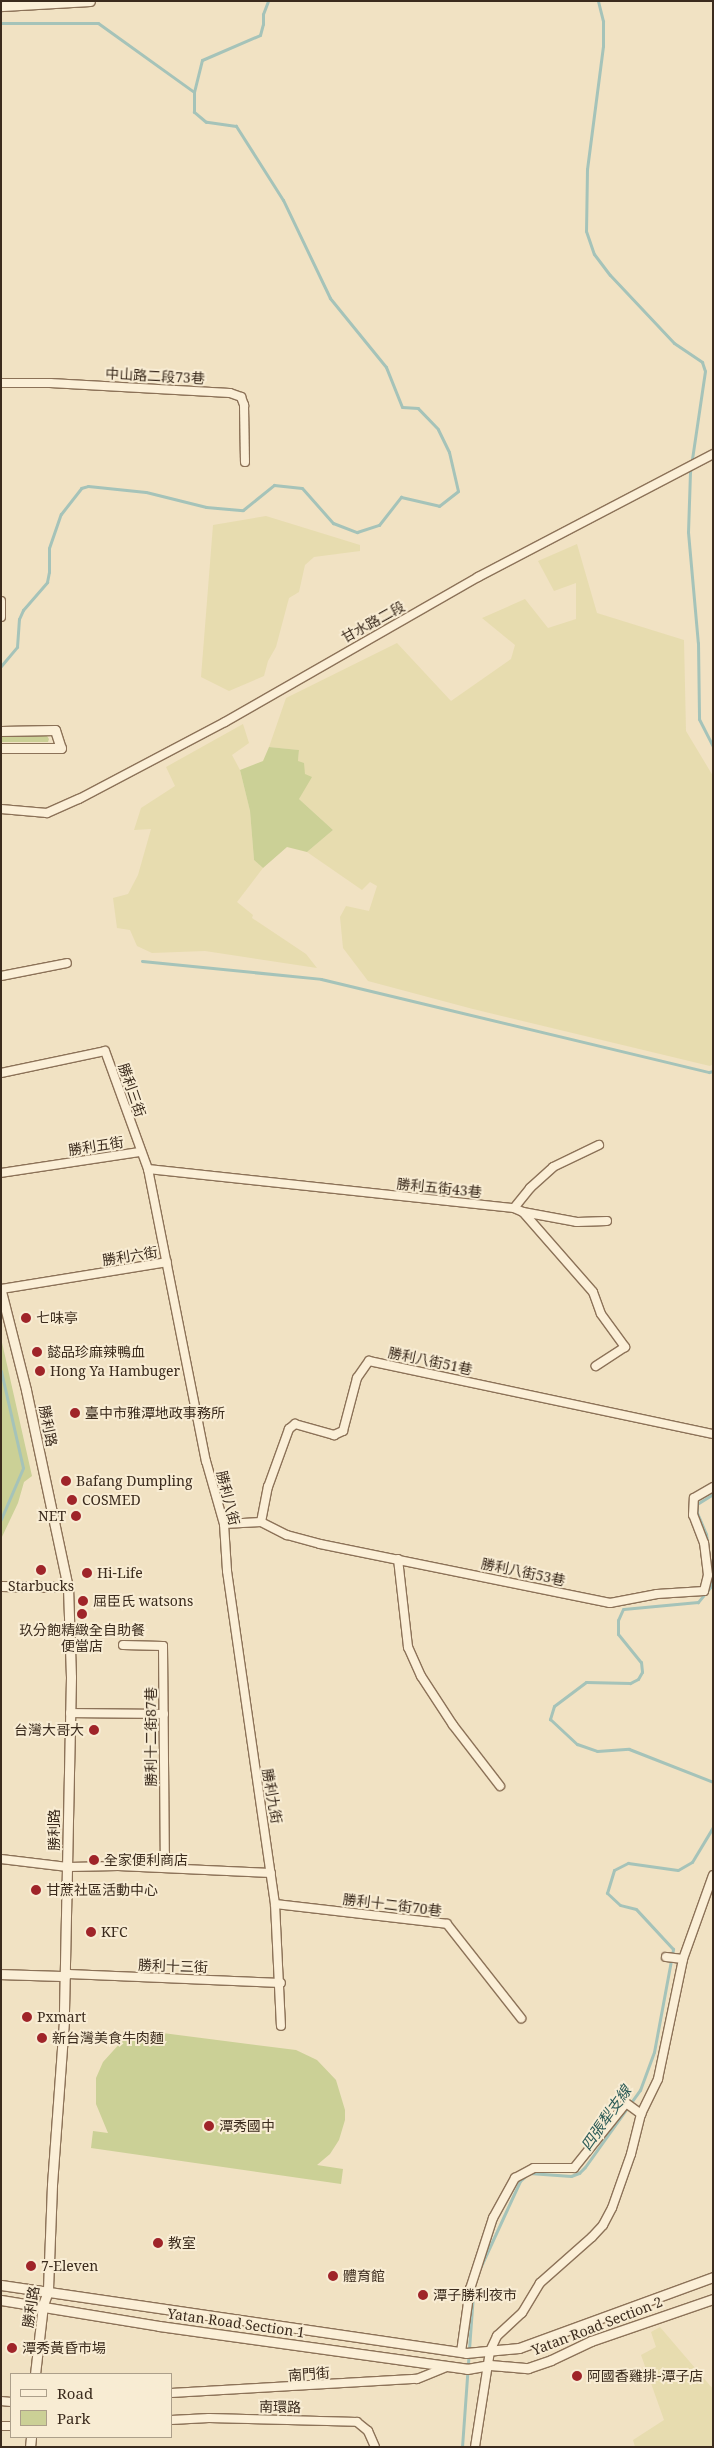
<!DOCTYPE html>
<meta charset="utf-8">
<style>
body{margin:0}
#map{position:relative;width:714px;height:2448px;overflow:hidden;background:#f1e2c3;font-family:"Noto Serif","Noto Sans TC",serif}
div>[style]{position:absolute}
[style*='--x']{left:calc(var(--x)*1px);top:calc(var(--y)*1px);width:calc(var(--w)*1px);rotate:calc(var(--a)*1deg)}
.farmland>*{inset:0;background:#e7dcaf}
.green>*{inset:0;background:#cbd096}
.stream>*{height:3px;margin:-1.5px;padding:0 1.5px;transform-origin:1.5px;border-radius:1.5px;background:#a5c3b9}
.roads{filter:drop-shadow(1px 0 #8c7258) drop-shadow(-1px 0 #8c7258) drop-shadow(0 1px #8c7258) drop-shadow(0 -1px #8c7258)}
.minor>*{height:8px;margin:-4px;padding:0 4px;transform-origin:4px;border-radius:4px;background:#fbefd7}
.tertiary>*{height:9px;margin:-4.5px;padding:0 4.5px;transform-origin:4.5px;border-radius:4.5px;background:#fbefd7}
.dots>*{width:14px;height:14px;translate:-50% -50%;box-sizing:border-box;border:2px solid #f8ecd3;border-radius:50%}
span{translate:-50% -50%;white-space:nowrap;text-align:center;line-height:1.15;-webkit-text-stroke:4px #f8ecd3;paint-order:stroke}
.street-label{font-size:14px;color:#3b2b1d}
.poi-label{font-size:14px;color:#3b2b1d}
.left{translate:0 -50%;text-align:left}
.right{translate:-100% -50%;text-align:right}
.water-label{font-size:15px;color:#2c5c57;font-style:italic}
.frame{position:absolute;inset:0;border:2px solid #3b2b1d;pointer-events:none}
.legend{position:absolute;left:10px;top:2373px;width:162px;height:65px;box-sizing:border-box;background:#f8ecd3;border:1px solid #ac9f8a;margin:0;padding:6px 9px;list-style:none;font-size:15px;color:#3b2b1d}
.legend li{display:flex;align-items:center;gap:10px;height:25px}
.legend b{width:25px;border:1px solid #ac9f8a}
</style>
<div id="map">
<div class="farmland">
<i style="clip-path:polygon(266px 516px,360px 545px,360px 551px,314px 557px,305px 565px,299px 592px,289px 598px,276px 647px,268px 661px,264px 676px,229px 691px,201px 677px,213px 525px)"></i>
<i style="clip-path:polygon(577px 544px,597px 613px,684px 640px,686px 731px,713px 776px,713px 1064px,710px 1066px,473px 1009px,368px 981px,343px 948px,340px 917px,346px 906px,369px 911px,377px 886px,370px 882px,362px 890px,307px 852px,333px 830px,299px 799px,305px 774px,298px 761px,299px 750px,269px 747px,286px 698px,397px 643px,451px 701px,511px 659px,515px 645px,482px 618px,525px 599px,548px 628px,576px 619px,576px 583px,554px 591px,538px 561px)"></i>
<i style="clip-path:polygon(243px 724px,249px 743px,232px 755px,240px 770px,250px 811px,254px 860px,263px 868px,237px 902px,253px 915px,252px 918px,306px 954px,317px 968px,205px 951px,152px 953px,137px 946px,130px 930px,117px 928px,113px 898px,128px 894px,138px 875px,151px 829px,134px 830px,141px 808px,175px 786px,166px 767px)"></i>
<i style="clip-path:polygon(660px 2327px,713px 2389px,713px 2447px,635px 2447px,633px 2440px,664px 2420px,641px 2355px,656px 2347px,651px 2332px)"></i>
</div>
<div class="green">
<i style="clip-path:polygon(1px 736px,47px 736px,49px 739px,48px 742px,1px 742px)"></i>
<i style="clip-path:polygon(269px 747px,299px 750px,298px 761px,304px 763px,305px 774px,312px 777px,299px 799px,333px 830px,307px 852px,287px 847px,263px 868px,254px 860px,250px 811px,240px 770px,263px 761px)"></i>
<i style="clip-path:polygon(1px 1338px,32px 1476px,24px 1482px,18px 1503px,1px 1539px)"></i>
<i style="clip-path:polygon(147px 2031px,296px 2050px,317px 2060px,336px 2080px,345px 2110px,345px 2120px,339px 2140px,330px 2154px,317px 2165px,343px 2169px,341px 2184px,91px 2148px,93px 2131px,108px 2133px,96px 2104px,96px 2078px,103px 2062px,122px 2041px)"></i>
</div>
<div class="stream">
<i style="--x:598;--y:1;--w:21;--a:76"></i>
<i style="--x:603;--y:21;--w:25;--a:90"></i>
<i style="--x:603;--y:46;--w:124;--a:97.4"></i>
<i style="--x:587;--y:169;--w:62;--a:90.9"></i>
<i style="--x:586;--y:231;--w:24;--a:71"></i>
<i style="--x:594;--y:254;--w:26;--a:53"></i>
<i style="--x:610;--y:275;--w:93;--a:46.7"></i>
<i style="--x:674;--y:343;--w:34;--a:34"></i>
<i style="--x:702;--y:362;--w:9;--a:72"></i>
<i style="--x:705;--y:371;--w:102;--a:98.4"></i>
<i style="--x:690;--y:472;--w:60;--a:91.9"></i>
<i style="--x:688;--y:532;--w:111;--a:84.9"></i>
<i style="--x:698;--y:643;--w:76;--a:89.2"></i>
<i style="--x:699;--y:719;--w:31;--a:63"></i>
<i style="--x:1;--y:23;--w:97;--a:0"></i>
<i style="--x:98;--y:23;--w:118;--a:35.7"></i>
<i style="--x:1;--y:666;--w:25;--a:-50"></i>
<i style="--x:17;--y:647;--w:28;--a:-86"></i>
<i style="--x:19;--y:619;--w:10;--a:-66"></i>
<i style="--x:23;--y:610;--w:37;--a:-49"></i>
<i style="--x:47;--y:582;--w:10;--a:-79"></i>
<i style="--x:49;--y:572;--w:24;--a:-90"></i>
<i style="--x:49;--y:548;--w:36;--a:-71"></i>
<i style="--x:61;--y:514;--w:33;--a:-52"></i>
<i style="--x:81;--y:488;--w:7;--a:-16"></i>
<i style="--x:88;--y:486;--w:58;--a:5.9"></i>
<i style="--x:146;--y:492;--w:62;--a:14"></i>
<i style="--x:206;--y:507;--w:37;--a:5"></i>
<i style="--x:243;--y:510;--w:40;--a:-39"></i>
<i style="--x:274;--y:485;--w:28;--a:6"></i>
<i style="--x:302;--y:488;--w:47;--a:48.5"></i>
<i style="--x:333;--y:523;--w:26;--a:21"></i>
<i style="--x:357;--y:532;--w:23;--a:-18"></i>
<i style="--x:379;--y:525;--w:36;--a:-52"></i>
<i style="--x:401;--y:497;--w:39;--a:13"></i>
<i style="--x:439;--y:506;--w:24;--a:-38"></i>
<i style="--x:458;--y:491;--w:40;--a:-103"></i>
<i style="--x:449;--y:452;--w:25;--a:-116"></i>
<i style="--x:438;--y:429;--w:29;--a:-134"></i>
<i style="--x:418;--y:408;--w:16;--a:-176"></i>
<i style="--x:402;--y:407;--w:43;--a:-111.8"></i>
<i style="--x:386;--y:367;--w:89;--a:-129.1"></i>
<i style="--x:330;--y:298;--w:109;--a:-115.6"></i>
<i style="--x:283;--y:200;--w:88;--a:-122.4"></i>
<i style="--x:236;--y:126;--w:30;--a:-172"></i>
<i style="--x:206;--y:122;--w:16;--a:-140"></i>
<i style="--x:194;--y:112;--w:20;--a:-90"></i>
<i style="--x:194;--y:92;--w:33;--a:-76"></i>
<i style="--x:202;--y:60;--w:63;--a:-23.3"></i>
<i style="--x:260;--y:35;--w:11;--a:-75"></i>
<i style="--x:263;--y:24;--w:10;--a:-90"></i>
<i style="--x:263;--y:14;--w:14;--a:-69"></i>
<i style="--x:142;--y:961;--w:180;--a:5.7"></i>
<i style="--x:321;--y:979;--w:399;--a:13.5"></i>
<i style="--x:709;--y:1072;--w:4;--a:-14"></i>
<i style="--x:1;--y:1371;--w:99;--a:77.2"></i>
<i style="--x:23;--y:1468;--w:56;--a:113.3"></i>
<i style="--x:710;--y:1566;--w:32;--a:-97"></i>
<i style="--x:706;--y:1534;--w:23;--a:-113"></i>
<i style="--x:697;--y:1513;--w:9;--a:-90"></i>
<i style="--x:697;--y:1504;--w:19;--a:-32"></i>
<i style="--x:711;--y:1575;--w:11;--a:90"></i>
<i style="--x:711;--y:1586;--w:21;--a:129"></i>
<i style="--x:698;--y:1602;--w:75;--a:174.7"></i>
<i style="--x:623;--y:1609;--w:12;--a:114"></i>
<i style="--x:618;--y:1620;--w:14;--a:90"></i>
<i style="--x:618;--y:1634;--w:36;--a:51"></i>
<i style="--x:641;--y:1662;--w:10;--a:84"></i>
<i style="--x:642;--y:1672;--w:8;--a:120"></i>
<i style="--x:638;--y:1679;--w:9;--a:153"></i>
<i style="--x:630;--y:1683;--w:44;--a:-178.7"></i>
<i style="--x:586;--y:1682;--w:40;--a:143"></i>
<i style="--x:554;--y:1706;--w:14;--a:107"></i>
<i style="--x:550;--y:1719;--w:37;--a:43"></i>
<i style="--x:577;--y:1744;--w:21;--a:19"></i>
<i style="--x:597;--y:1751;--w:32;--a:-4"></i>
<i style="--x:629;--y:1749;--w:90;--a:21.4"></i>
<i style="--x:480;--y:2268;--w:96;--a:-65.3"></i>
<i style="--x:520;--y:2181;--w:12;--a:-42"></i>
<i style="--x:529;--y:2173;--w:42;--a:4.1"></i>
<i style="--x:571;--y:2176;--w:9;--a:-21"></i>
<i style="--x:579;--y:2173;--w:8;--a:-45"></i>
<i style="--x:585;--y:2167;--w:95;--a:-54.5"></i>
<i style="--x:640;--y:2090;--w:40;--a:-69.8"></i>
<i style="--x:654;--y:2052;--w:105;--a:-79.5"></i>
<i style="--x:673;--y:1949;--w:54;--a:-132.8"></i>
<i style="--x:636;--y:1909;--w:16;--a:-166"></i>
<i style="--x:620;--y:1905;--w:18;--a:-137"></i>
<i style="--x:607;--y:1893;--w:24;--a:-73"></i>
<i style="--x:614;--y:1870;--w:16;--a:-27"></i>
<i style="--x:628;--y:1863;--w:50;--a:8"></i>
<i style="--x:678;--y:1870;--w:16;--a:-30"></i>
<i style="--x:692;--y:1862;--w:41;--a:-59"></i>
<i style="--x:462;--y:2447;--w:154;--a:-85.9"></i>
</div>
<div class="roads">
<div class="minor">
<i style="--x:1;--y:383;--w:49;--a:0"></i>
<i style="--x:50;--y:383;--w:180;--a:3.2"></i>
<i style="--x:230;--y:393;--w:12;--a:20"></i>
<i style="--x:241;--y:397;--w:9;--a:69"></i>
<i style="--x:244;--y:405;--w:57;--a:89"></i>
<i style="--x:1;--y:601;--w:16;--a:90"></i>
<i style="--x:1;--y:809;--w:46;--a:5"></i>
<i style="--x:47;--y:813;--w:35;--a:-24"></i>
<i style="--x:79;--y:799;--w:165;--a:-27.8"></i>
<i style="--x:225;--y:722;--w:292;--a:-29.8"></i>
<i style="--x:478;--y:577;--w:265;--a:-27.6"></i>
<i style="--x:1;--y:976;--w:67;--a:-11.1"></i>
<i style="--x:1;--y:1073;--w:106;--a:-11.9"></i>
<i style="--x:105;--y:1051;--w:126;--a:70"></i>
<i style="--x:148;--y:1169;--w:298;--a:78.8"></i>
<i style="--x:206;--y:1461;--w:66;--a:74.1"></i>
<i style="--x:224;--y:1524;--w:47;--a:86.3"></i>
<i style="--x:227;--y:1571;--w:336;--a:81.8"></i>
<i style="--x:275;--y:1904;--w:122;--a:87.2"></i>
<i style="--x:148;--y:1169;--w:368;--a:6.1"></i>
<i style="--x:514;--y:1208;--w:10;--a:24"></i>
<i style="--x:523;--y:1212;--w:106;--a:48.8"></i>
<i style="--x:593;--y:1292;--w:23;--a:70"></i>
<i style="--x:601;--y:1314;--w:41;--a:54"></i>
<i style="--x:625;--y:1347;--w:35;--a:147"></i>
<i style="--x:1;--y:1173;--w:141;--a:-8.6"></i>
<i style="--x:514;--y:1208;--w:26;--a:-51"></i>
<i style="--x:530;--y:1188;--w:31;--a:-42"></i>
<i style="--x:553;--y:1167;--w:51;--a:-25.6"></i>
<i style="--x:523;--y:1212;--w:55;--a:10.5"></i>
<i style="--x:577;--y:1222;--w:30;--a:-2"></i>
<i style="--x:1;--y:1289;--w:168;--a:-9.2"></i>
<i style="--x:261;--y:1522;--w:36;--a:-79"></i>
<i style="--x:268;--y:1487;--w:62;--a:-70.1"></i>
<i style="--x:289;--y:1429;--w:8;--a:-40"></i>
<i style="--x:295;--y:1424;--w:41;--a:15.8"></i>
<i style="--x:334;--y:1435;--w:10;--a:-24"></i>
<i style="--x:343;--y:1431;--w:55;--a:-75.2"></i>
<i style="--x:357;--y:1378;--w:21;--a:-55"></i>
<i style="--x:369;--y:1361;--w:352;--a:12"></i>
<i style="--x:224;--y:1524;--w:37;--a:-3"></i>
<i style="--x:261;--y:1522;--w:29;--a:27"></i>
<i style="--x:287;--y:1535;--w:34;--a:15"></i>
<i style="--x:320;--y:1544;--w:296;--a:11.5"></i>
<i style="--x:610;--y:1603;--w:48;--a:-10.8"></i>
<i style="--x:657;--y:1594;--w:47;--a:-3.7"></i>
<i style="--x:704;--y:1591;--w:16;--a:-76"></i>
<i style="--x:708;--y:1575;--w:32;--a:-97"></i>
<i style="--x:704;--y:1543;--w:30;--a:-111"></i>
<i style="--x:693;--y:1515;--w:17;--a:-87"></i>
<i style="--x:694;--y:1498;--w:22;--a:-30"></i>
<i style="--x:398;--y:1559;--w:89;--a:83.5"></i>
<i style="--x:408;--y:1647;--w:32;--a:66"></i>
<i style="--x:421;--y:1676;--w:59;--a:56.9"></i>
<i style="--x:453;--y:1725;--w:77;--a:52.4"></i>
<i style="--x:123;--y:1645;--w:40;--a:1.4"></i>
<i style="--x:163;--y:1646;--w:221;--a:89.5"></i>
<i style="--x:70;--y:1713;--w:94;--a:0.6"></i>
<i style="--x:1;--y:1859;--w:67;--a:6.8"></i>
<i style="--x:68;--y:1867;--w:50;--a:-1.1"></i>
<i style="--x:118;--y:1866;--w:153;--a:2.6"></i>
<i style="--x:275;--y:1904;--w:173;--a:6.6"></i>
<i style="--x:447;--y:1924;--w:120;--a:51.8"></i>
<i style="--x:666;--y:1957;--w:17;--a:7"></i>
<i style="--x:65;--y:1976;--w:4;--a:-34"></i>
<i style="--x:68;--y:1974;--w:213;--a:2.4"></i>
<i style="--x:461;--y:2352;--w:64;--a:-81.9"></i>
<i style="--x:470;--y:2289;--w:75;--a:-72.1"></i>
<i style="--x:493;--y:2218;--w:46;--a:-61.2"></i>
<i style="--x:515;--y:2178;--w:21;--a:-28"></i>
<i style="--x:534;--y:2168;--w:40;--a:0"></i>
<i style="--x:574;--y:2168;--w:83;--a:-51.3"></i>
<i style="--x:626;--y:2103;--w:19;--a:36"></i>
<i style="--x:171;--y:2393;--w:246;--a:-3.3"></i>
<i style="--x:417;--y:2379;--w:31;--a:-22"></i>
<i style="--x:1;--y:2401;--w:10;--a:6"></i>
<i style="--x:171;--y:2420;--w:38;--a:-3"></i>
<i style="--x:209;--y:2418;--w:148;--a:1.5"></i>
<i style="--x:357;--y:2422;--w:14;--a:39"></i>
<i style="--x:368;--y:2431;--w:17;--a:66"></i>
<i style="--x:1;--y:2426;--w:10;--a:0"></i>
<i style="--x:475;--y:2447;--w:97;--a:-81.1"></i>
<i style="--x:490;--y:2351;--w:17;--a:-65"></i>
<i style="--x:497;--y:2336;--w:34;--a:-43"></i>
<i style="--x:522;--y:2313;--w:35;--a:-59"></i>
<i style="--x:540;--y:2283;--w:69;--a:-41.5"></i>
<i style="--x:592;--y:2237;--w:16;--a:-47"></i>
<i style="--x:603;--y:2225;--w:19;--a:-62"></i>
<i style="--x:612;--y:2208;--w:57;--a:-70.6"></i>
<i style="--x:631;--y:2154;--w:41;--a:-76"></i>
<i style="--x:641;--y:2114;--w:39;--a:-64"></i>
<i style="--x:658;--y:2079;--w:123;--a:-78.2"></i>
<i style="--x:683;--y:1959;--w:89;--a:-70.3"></i>
</div>
<div class="tertiary">
<i style="--x:1;--y:6;--w:89;--a:-3.2"></i>
<i style="--x:1;--y:731;--w:54;--a:-1.1"></i>
<i style="--x:55;--y:730;--w:19;--a:72"></i>
<i style="--x:61;--y:748;--w:60;--a:180"></i>
<i style="--x:1;--y:1291;--w:102;--a:75.8"></i>
<i style="--x:26;--y:1390;--w:201;--a:78"></i>
<i style="--x:68;--y:1587;--w:90;--a:88.1"></i>
<i style="--x:71;--y:1677;--w:344;--a:91.2"></i>
<i style="--x:64;--y:2021;--w:164;--a:94.2"></i>
<i style="--x:52;--y:2185;--w:106;--a:92.2"></i>
<i style="--x:48;--y:2291;--w:15;--a:110"></i>
<i style="--x:43;--y:2305;--w:69;--a:96.6"></i>
<i style="--x:1;--y:1586;--w:67;--a:0.9"></i>
<i style="--x:1;--y:1974;--w:64;--a:1.8"></i>
<i style="--x:1;--y:2285;--w:470;--a:8.3"></i>
<i style="--x:466;--y:2353;--w:53;--a:-5.4"></i>
<i style="--x:519;--y:2348;--w:207;--a:-20.1"></i>
<i style="--x:1;--y:2300;--w:160;--a:9.3"></i>
<i style="--x:159;--y:2326;--w:311;--a:7.9"></i>
<i style="--x:467;--y:2369;--w:23;--a:-10"></i>
<i style="--x:490;--y:2365;--w:38;--a:5"></i>
<i style="--x:528;--y:2368;--w:24;--a:-19"></i>
<i style="--x:551;--y:2360;--w:44;--a:-25.4"></i>
<i style="--x:591;--y:2341;--w:129;--a:-19"></i>
<i style="--x:30;--y:2447;--w:10;--a:-84"></i>
</div>
</div>
<div class="dots">
<i style="left:26px;top:1318px;background:#9f2429"></i>
<i style="left:37px;top:1352px;background:#9f2429"></i>
<i style="left:40px;top:1371px;background:#9f2429"></i>
<i style="left:75px;top:1413px;background:#9f2429"></i>
<i style="left:66px;top:1481px;background:#9f2429"></i>
<i style="left:72px;top:1500px;background:#9f2429"></i>
<i style="left:76px;top:1516px;background:#9f2429"></i>
<i style="left:41px;top:1570px;background:#9f2429"></i>
<i style="left:87px;top:1573px;background:#9f2429"></i>
<i style="left:83px;top:1601px;background:#9f2429"></i>
<i style="left:82px;top:1614px;background:#9f2429"></i>
<i style="left:94px;top:1730px;background:#9f2429"></i>
<i style="left:94px;top:1860px;background:#9f2429"></i>
<i style="left:36px;top:1890px;background:#9f2429"></i>
<i style="left:91px;top:1932px;background:#9f2429"></i>
<i style="left:27px;top:2017px;background:#9f2429"></i>
<i style="left:42px;top:2038px;background:#9f2429"></i>
<i style="left:209px;top:2126px;background:#9f2429"></i>
<i style="left:158px;top:2243px;background:#9f2429"></i>
<i style="left:31px;top:2266px;background:#9f2429"></i>
<i style="left:333px;top:2276px;background:#9f2429"></i>
<i style="left:423px;top:2295px;background:#9f2429"></i>
<i style="left:12px;top:2348px;background:#9f2429"></i>
<i style="left:577px;top:2376px;background:#9f2429"></i>
</div>
<div class="street-label">
<span style="left:155px;top:376px;rotate:3deg">中山路二段73巷</span>
<span style="left:373px;top:622px;rotate:-29deg">甘水路二段</span>
<span style="left:132px;top:1090px;rotate:71deg">勝利三街</span>
<span style="left:96px;top:1146px;rotate:-9deg">勝利五街</span>
<span style="left:439px;top:1188px;rotate:6deg">勝利五街43巷</span>
<span style="left:130px;top:1256px;rotate:-9deg">勝利六街</span>
<span style="left:430px;top:1361px;rotate:12deg">勝利八街51巷</span>
<span style="left:48px;top:1426px;rotate:79deg">勝利路</span>
<span style="left:228px;top:1498px;rotate:76deg">勝利八街</span>
<span style="left:523px;top:1572px;rotate:12deg">勝利八街53巷</span>
<span style="left:151px;top:1737px;rotate:-90deg">勝利十二街87巷</span>
<span style="left:272px;top:1796px;rotate:80deg">勝利九街</span>
<span style="left:54px;top:1830px;rotate:-90deg">勝利路</span>
<span style="left:392px;top:1905px;rotate:7deg">勝利十二街70巷</span>
<span style="left:173px;top:1966px;rotate:2deg">勝利十三街</span>
<span style="left:31px;top:2307px;rotate:-81deg">勝利路</span>
<span style="left:236px;top:2323px;rotate:8deg">Yatan Road Section 1</span>
<span style="left:597px;top:2326px;rotate:-21deg">Yatan Road Section 2</span>
<span style="left:309px;top:2374px;rotate:-4deg">南門街</span>
<span style="left:280px;top:2407px;rotate:1deg">南環路</span>
</div>
<div class="poi-label">
<span class="left" style="left:36px;top:1318px">七味亭</span>
<span class="left" style="left:47px;top:1352px">懿品珍麻辣鴨血</span>
<span class="left" style="left:50px;top:1371px">Hong Ya Hambuger</span>
<span class="left" style="left:85px;top:1413px">臺中市雅潭地政事務所</span>
<span class="left" style="left:76px;top:1481px">Bafang Dumpling</span>
<span class="left" style="left:82px;top:1500px">COSMED</span>
<span class="right" style="left:66px;top:1516px">NET</span>
<span class="left" style="left:97px;top:1573px">Hi-Life</span>
<span style="left:41px;top:1586px">Starbucks</span>
<span class="left" style="left:93px;top:1601px">屈臣氏 watsons</span>
<span style="left:82px;top:1638px">玖分飽精緻全自助餐<br>便當店</span>
<span class="right" style="left:84px;top:1730px">台灣大哥大</span>
<span class="left" style="left:104px;top:1860px">全家便利商店</span>
<span class="left" style="left:46px;top:1890px">甘蔗社區活動中心</span>
<span class="left" style="left:101px;top:1932px">KFC</span>
<span class="left" style="left:37px;top:2017px">Pxmart</span>
<span class="left" style="left:52px;top:2038px">新台灣美食牛肉麵</span>
<span class="left" style="left:219px;top:2126px">潭秀國中</span>
<span class="left" style="left:168px;top:2243px">教室</span>
<span class="left" style="left:41px;top:2266px">7-Eleven</span>
<span class="left" style="left:343px;top:2276px">體育館</span>
<span class="left" style="left:433px;top:2295px">潭子勝利夜市</span>
<span class="left" style="left:22px;top:2348px">潭秀黃昏市場</span>
<span class="left" style="left:587px;top:2376px">阿國香雞排-潭子店</span>
</div>
<div class="water-label">
<span style="left:606px;top:2118px;rotate:-55deg">四張犁支線</span>
</div>
<div class="frame"></div>
<ul class="legend">
<li><b style="height:6px;background:#fbefd7"></b>Road</li>
<li><b style="height:14px;background:#cbd096"></b>Park</li>
</ul>
</div>
